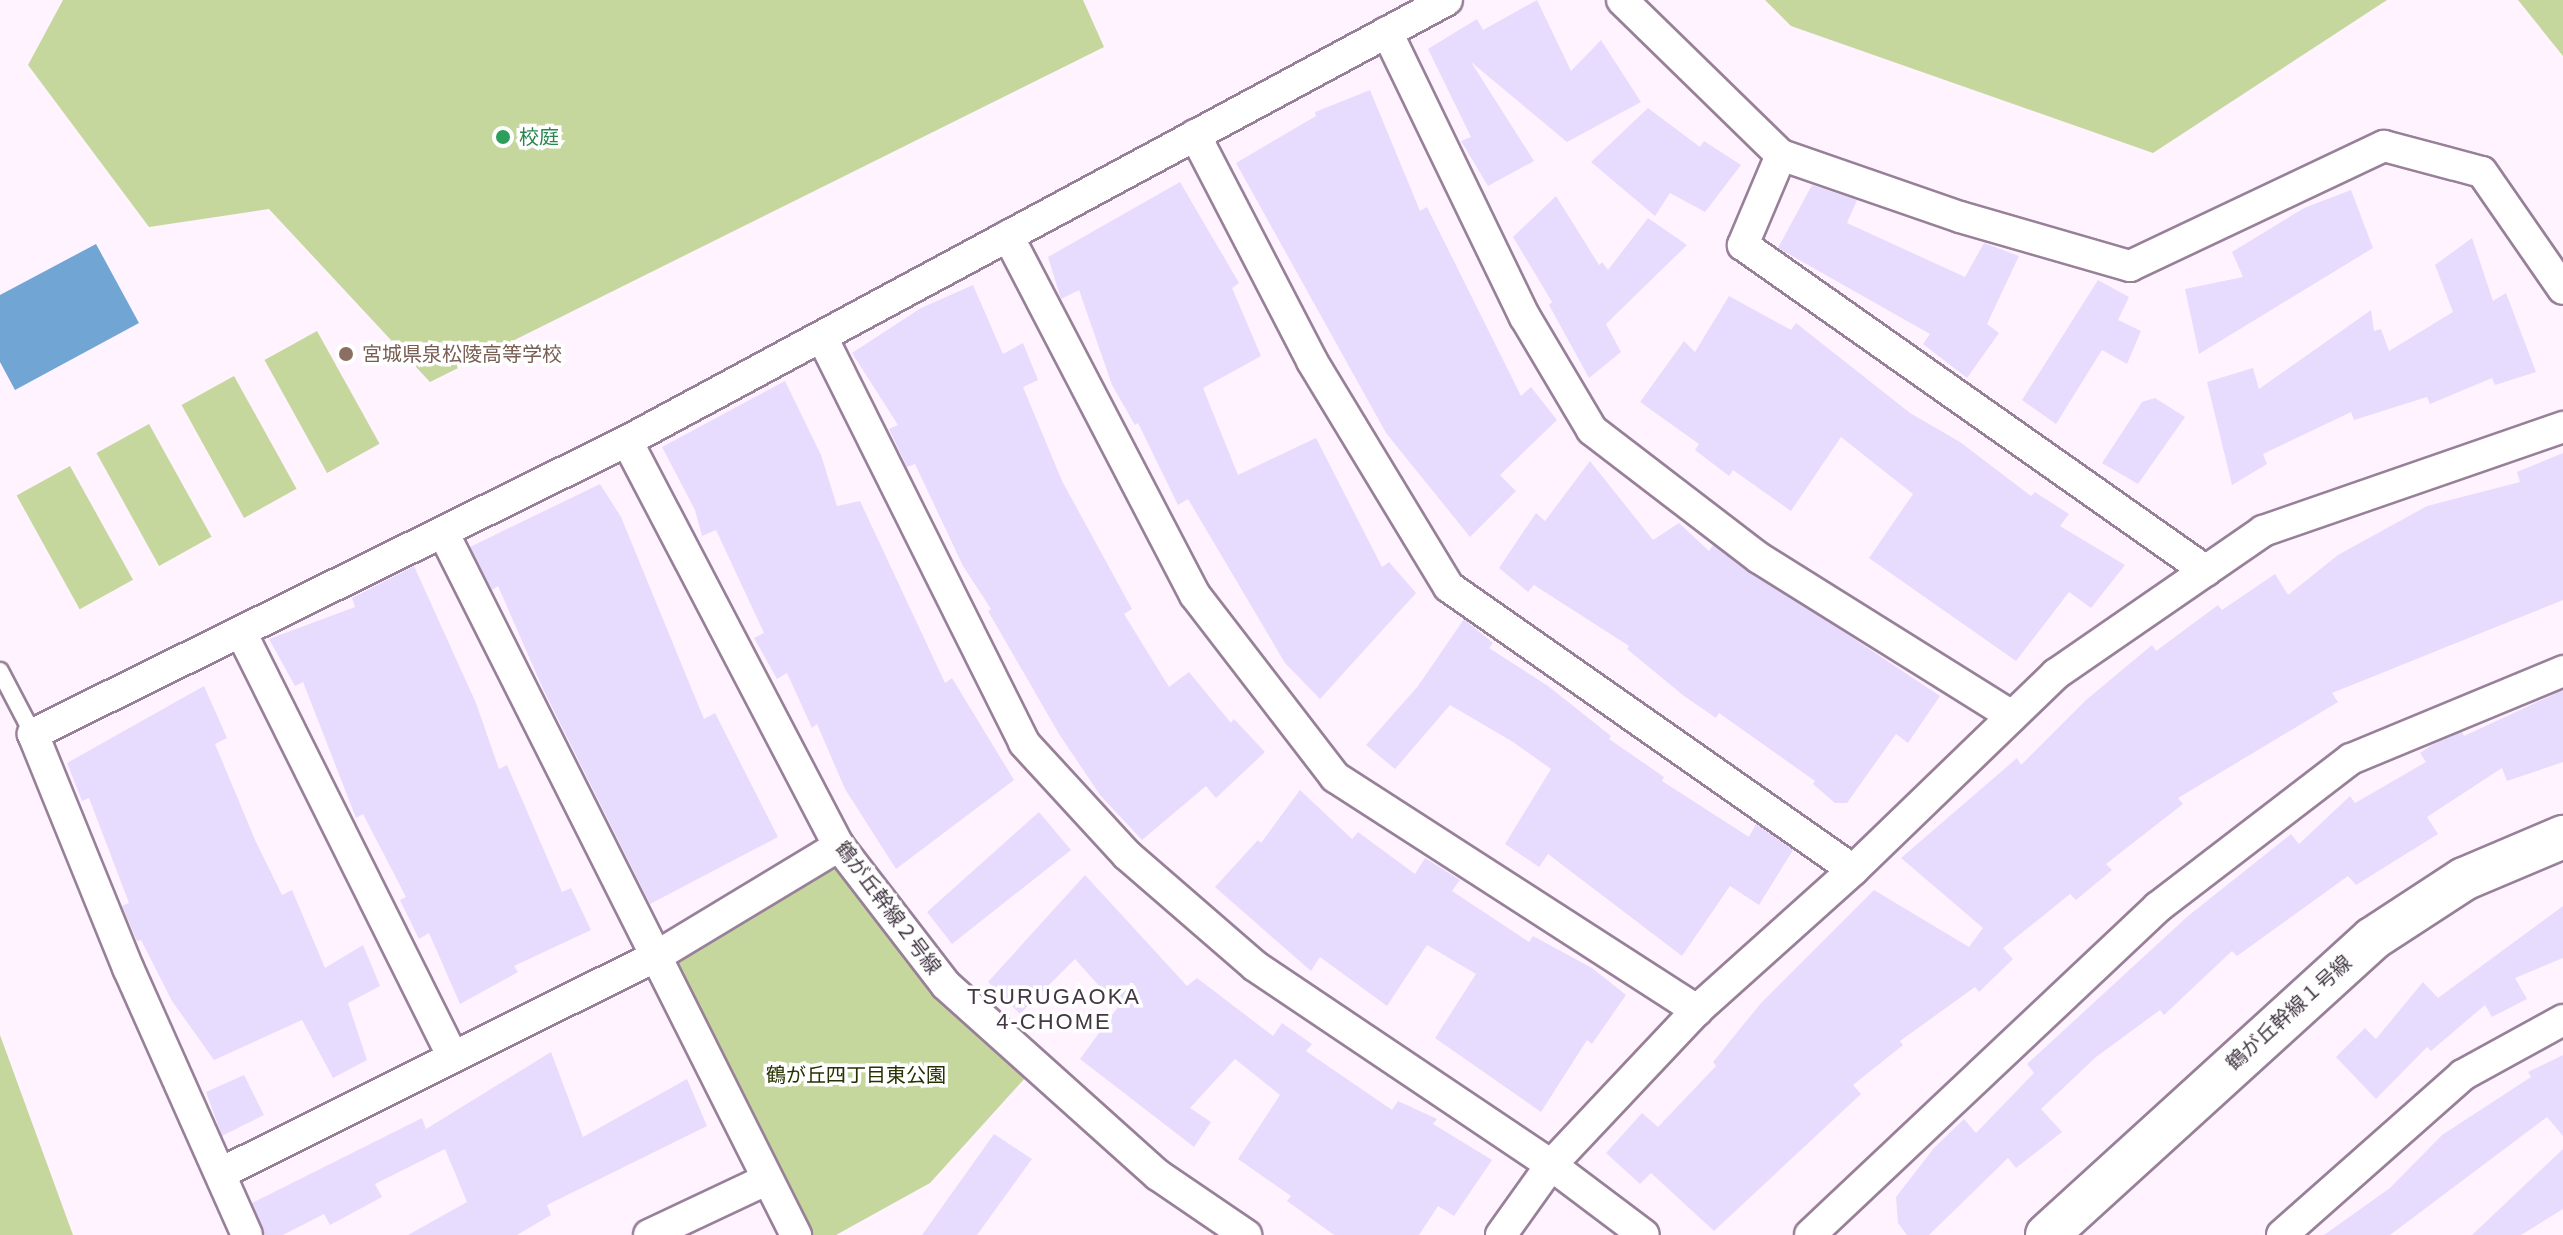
<!DOCTYPE html>
<meta charset="utf-8">
<style>
body{margin:0}
#map{position:relative;width:2563px;height:1235px;overflow:hidden;background:#fef3fe;font-family:Arial,"Noto Sans JP",sans-serif}
div>[style]{position:absolute}
[style*='--x']{left:calc(var(--x)*1px);top:calc(var(--y)*1px);width:calc(var(--w)*1px);rotate:calc(var(--a)*1deg)}
.green>*{inset:0;background:#c6d79e;transform-origin:0 0}
.water>*{inset:0;background:#71a6d4}
.building>*{inset:0;background:#e8dcfe}
.roads{filter:drop-shadow(2px 0 #998099) drop-shadow(-2px 0 #998099) drop-shadow(0 2px #998099) drop-shadow(0 -2px #998099)}
.lane>*{height:16px;margin:-8px;padding:0 8px;transform-origin:8px;border-radius:8px;background:#fff}
.street>*{height:30px;margin:-15px;padding:0 15px;transform-origin:15px;border-radius:15px;background:#fff}
.secondary>*{height:42px;margin:-21px;padding:0 21px;transform-origin:21px;border-radius:21px;background:#fff}
.dots>*{width:22px;height:22px;translate:-50% -50%;box-sizing:border-box;border:4px solid #fff;border-radius:50%}
span{translate:-50% -50%;white-space:nowrap;text-align:center;line-height:1.15;-webkit-text-stroke:7px #fff;paint-order:stroke}
.leisure-label{font-size:20px;color:#27864d}
.left{translate:0 -50%;text-align:left}
.education-label{font-size:20px;color:#785e54}
.street-label{font-size:20px;color:#423742}
.park-label{font-size:20px;color:#273200}
.neighbourhood-label{font-size:22px;color:#423742;letter-spacing:2px}
</style>
<div id="map">
<div class="green">
<i style="clip-path:polygon(63px 0,1083px 0,1104px 47px,430px 382px,269px 209px,149px 227px,28px 65px)"></i>
<i style="clip-path:polygon(1765px 0,2387px 0,2153px 153px,1791px 26px)"></i>
<i style="clip-path:polygon(2518px 0,2563px 0,2563px 56px)"></i>
<i style="left:317px;top:331px;width:129px;height:60px;rotate:61deg"></i>
<i style="left:234px;top:376px;width:129px;height:60px;rotate:61deg"></i>
<i style="left:149px;top:424px;width:129px;height:60px;rotate:61deg"></i>
<i style="left:70px;top:466px;width:130px;height:61px;rotate:61deg"></i>
<i style="clip-path:polygon(839px 846px,1036px 1066px,930px 1183px,836px 1235px,796px 1235px,655px 957px)"></i>
<i style="clip-path:polygon(0 1035px,73px 1235px,0 1235px)"></i>
</div>
<div class="water">
<i style="clip-path:polygon(96px 244px,139px 323px,15px 390px,0 362px,0 295px)"></i>
</div>
<div class="building">
<i style="clip-path:polygon(1537px 0,1571px 71px,1601px 40px,1641px 102px,1567px 142px,1471px 62px,1534px 161px,1488px 186px,1461px 141px,1471px 137px,1428px 49px,1477px 19px,1483px 30px)"></i>
<i style="clip-path:polygon(1370px 90px,1420px 211px,1427px 207px,1521px 396px,1531px 387px,1557px 420px,1500px 475px,1516px 491px,1470px 537px,1386px 433px,1236px 163px,1316px 116px,1315px 112px)"></i>
<i style="clip-path:polygon(1648px 108px,1700px 147px,1704px 141px,1741px 165px,1705px 212px,1670px 193px,1655px 216px,1591px 162px)"></i>
<i style="clip-path:polygon(1180px 182px,1239px 283px,1232px 288px,1261px 356px,1203px 388px,1238px 475px,1316px 438px,1382px 567px,1389px 562px,1416px 593px,1320px 699px,1285px 663px,1188px 499px,1178px 505px,1138px 423px,1135px 425px,1112px 385px,1079px 290px,1061px 299px,1048px 257px)"></i>
<i style="clip-path:polygon(1812px 185px,1857px 200px,1847px 223px,1965px 277px,1984px 243px,2019px 256px,1987px 324px,1999px 333px,1967px 378px,1923px 344px,1930px 334px,1778px 248px)"></i>
<i style="clip-path:polygon(2351px 190px,2373px 248px,2199px 354px,2185px 289px,2243px 277px,2232px 252px,2304px 208px)"></i>
<i style="clip-path:polygon(1556px 196px,1599px 265px,1602px 262px,1608px 270px,1648px 218px,1687px 245px,1606px 324px,1621px 352px,1589px 378px,1549px 305px,1552px 302px,1513px 237px)"></i>
<i style="clip-path:polygon(2472px 238px,2493px 301px,2506px 293px,2536px 372px,2495px 385px,2492px 378px,2430px 404px,2427px 397px,2354px 420px,2351px 412px,2263px 454px,2267px 464px,2232px 485px,2207px 382px,2253px 368px,2259px 389px,2371px 310px,2374px 331px,2381px 329px,2389px 351px,2453px 312px,2435px 265px)"></i>
<i style="clip-path:polygon(2098px 280px,2129px 297px,2118px 320px,2141px 331px,2127px 364px,2102px 350px,2056px 424px,2022px 400px)"></i>
<i style="clip-path:polygon(973px 285px,1003px 354px,1023px 343px,1038px 380px,1023px 387px,1062px 481px,1132px 609px,1124px 614px,1169px 687px,1189px 672px,1231px 723px,1234px 719px,1265px 752px,1216px 798px,1206px 786px,1142px 840px,1100px 795px,1059px 734px,988px 611px,991px 609px,963px 566px,915px 464px,907px 467px,889px 429px,898px 425px,852px 353px,921px 308px)"></i>
<i style="clip-path:polygon(1729px 296px,1791px 330px,1796px 323px,1910px 413px,1960px 442px,2031px 496px,2035px 492px,2069px 514px,2060px 526px,2125px 565px,2091px 608px,2069px 592px,2016px 661px,1869px 558px,1913px 494px,1841px 437px,1791px 511px,1733px 470px,1729px 476px,1695px 450px,1699px 444px,1640px 402px,1684px 341px,1695px 352px)"></i>
<i style="clip-path:polygon(785px 381px,821px 455px,837px 506px,860px 501px,945px 683px,952px 678px,1014px 780px,896px 869px,845px 789px,817px 724px,812px 728px,787px 673px,777px 679px,754px 638px,764px 633px,716px 530px,702px 536px,695px 510px,662px 447px)"></i>
<i style="clip-path:polygon(2155px 398px,2185px 417px,2138px 484px,2102px 463px,2142px 402px)"></i>
<i style="clip-path:polygon(2563px 453px,2563px 600px,2332px 693px,2338px 702px,2178px 798px,2183px 804px,2106px 864px,2112px 870px,2076px 900px,2070px 894px,2003px 948px,2013px 959px,1979px 992px,1975px 987px,1900px 1041px,1903px 1045px,1853px 1085px,1861px 1094px,1714px 1231px,1651px 1173px,1640px 1184px,1606px 1153px,1642px 1113px,1658px 1127px,1716px 1066px,1713px 1062px,1761px 1003px,1874px 890px,1969px 947px,1983px 928px,1901px 858px,2017px 758px,2021px 765px,2086px 700px,2152px 645px,2156px 651px,2218px 605px,2222px 610px,2275px 574px,2288px 595px,2338px 555px,2427px 506px,2520px 482px,2517px 472px)"></i>
<i style="clip-path:polygon(1590px 461px,1653px 540px,1679px 523px,1709px 551px,1713px 545px,1940px 696px,1908px 743px,1896px 734px,1847px 803px,1835px 803px,1813px 784px,1815px 781px,1719px 713px,1716px 718px,1684px 696px,1627px 649px,1629px 646px,1534px 585px,1528px 592px,1499px 568px,1536px 513px,1545px 521px)"></i>
<i style="clip-path:polygon(600px 484px,621px 517px,704px 719px,715px 713px,778px 837px,650px 904px,543px 689px,498px 586px,492px 590px,470px 547px)"></i>
<i style="clip-path:polygon(414px 566px,476px 703px,499px 769px,507px 765px,562px 892px,571px 888px,591px 930px,514px 966px,518px 972px,460px 1004px,429px 933px,419px 939px,400px 900px,406px 897px,363px 814px,356px 818px,303px 682px,295px 686px,269px 639px,355px 607px,352px 598px)"></i>
<i style="clip-path:polygon(1464px 619px,1493px 643px,1489px 648px,1548px 686px,1611px 736px,1609px 739px,1664px 777px,1662px 781px,1749px 837px,1756px 824px,1793px 850px,1759px 905px,1730px 886px,1682px 956px,1548px 854px,1539px 867px,1505px 844px,1551px 769px,1513px 742px,1450px 705px,1395px 769px,1366px 745px,1418px 686px)"></i>
<i style="clip-path:polygon(204px 686px,227px 738px,215px 744px,256px 842px,282px 895px,292px 890px,325px 968px,363px 945px,380px 986px,348px 1003px,367px 1060px,333px 1078px,302px 1020px,214px 1060px,172px 1001px,141px 940px,137px 941px,122px 906px,129px 903px,89px 798px,82px 801px,67px 763px)"></i>
<i style="clip-path:polygon(2563px 690px,2563px 762px,2507px 781px,2502px 768px,2427px 817px,2438px 834px,2356px 885px,2348px 876px,2237px 956px,2232px 951px,2164px 1015px,2160px 1010px,2096px 1057px,2041px 1109px,2062px 1132px,2016px 1168px,2008px 1158px,1929px 1235px,1907px 1235px,1898px 1223px,1896px 1197px,1934px 1148px,1964px 1119px,1976px 1133px,2034px 1073px,2027px 1064px,2188px 916px,2291px 834px,2299px 844px,2350px 796px,2355px 803px,2426px 762px,2420px 753px,2432px 745px,2462px 732px,2464px 736px)"></i>
<i style="clip-path:polygon(1300px 790px,1352px 839px,1358px 832px,1415px 874px,1425px 858px,1460px 880px,1452px 891px,1529px 942px,1533px 936px,1592px 968px,1626px 995px,1592px 1044px,1587px 1040px,1541px 1112px,1435px 1038px,1476px 974px,1427px 945px,1387px 1006px,1320px 957px,1311px 971px,1215px 887px,1258px 840px,1261px 843px)"></i>
<i style="clip-path:polygon(1039px 812px,1071px 850px,952px 944px,927px 912px)"></i>
<i style="clip-path:polygon(1085px 875px,1187px 986px,1197px 978px,1273px 1036px,1282px 1023px,1312px 1044px,1306px 1051px,1392px 1110px,1398px 1101px,1437px 1119px,1433px 1124px,1492px 1160px,1454px 1216px,1438px 1206px,1419px 1235px,1334px 1235px,1287px 1201px,1291px 1196px,1238px 1159px,1280px 1095px,1235px 1059px,1190px 1108px,1211px 1122px,1194px 1147px,1080px 1059px,1118px 1007px,1075px 959px,1020px 1014px,988px 982px)"></i>
<i style="clip-path:polygon(2563px 906px,2563px 958px,2515px 978px,2527px 999px,2492px 1017px,2485px 1005px,2431px 1051px,2427px 1047px,2376px 1099px,2336px 1057px,2365px 1028px,2376px 1039px,2423px 982px,2438px 998px)"></i>
<i style="clip-path:polygon(551px 1052px,583px 1137px,687px 1079px,707px 1126px,547px 1205px,551px 1215px,517px 1235px,408px 1235px,467px 1202px,445px 1149px,375px 1184px,382px 1197px,330px 1225px,324px 1214px,283px 1235px,265px 1235px,252px 1203px,422px 1118px,426px 1129px)"></i>
<i style="clip-path:polygon(2563px 1055px,2563px 1136px,2547px 1117px,2390px 1235px,2324px 1235px,2390px 1188px,2442px 1135px,2531px 1077px,2528px 1072px)"></i>
<i style="clip-path:polygon(244px 1075px,264px 1115px,222px 1136px,206px 1092px)"></i>
<i style="clip-path:polygon(994px 1134px,1032px 1159px,977px 1235px,922px 1235px)"></i>
<i style="clip-path:polygon(2563px 1149px,2563px 1209px,2521px 1235px,2472px 1235px)"></i>
</div>
<div class="roads">
<div class="lane">
<i style="--x:0;--y:671;--w:71;--a:62.4"></i>
</div>
<div class="street">
<i style="--x:1622;--y:0;--w:222;--a:44.3"></i>
<i style="--x:1781;--y:155;--w:189;--a:19.1"></i>
<i style="--x:1960;--y:217;--w:177;--a:16.1"></i>
<i style="--x:2130;--y:266;--w:281;--a:-25.3"></i>
<i style="--x:2384;--y:146;--w:101;--a:14.9"></i>
<i style="--x:2482;--y:172;--w:142;--a:55.3"></i>
<i style="--x:1387;--y:32;--w:317;--a:64.2"></i>
<i style="--x:1525;--y:317;--w:131;--a:59.3"></i>
<i style="--x:1592;--y:430;--w:210;--a:37.5"></i>
<i style="--x:1759;--y:558;--w:298;--a:32"></i>
<i style="--x:1195;--y:135;--w:254;--a:62.6"></i>
<i style="--x:1312;--y:361;--w:264;--a:58.8"></i>
<i style="--x:1449;--y:587;--w:493;--a:35"></i>
<i style="--x:1781;--y:155;--w:98;--a:112.9"></i>
<i style="--x:1743;--y:245;--w:566;--a:35.15"></i>
<i style="--x:1008;--y:236;--w:405;--a:62.5"></i>
<i style="--x:1195;--y:595;--w:230;--a:52.4"></i>
<i style="--x:1335;--y:777;--w:431;--a:32.8"></i>
<i style="--x:822;--y:337;--w:453;--a:63.5"></i>
<i style="--x:1024;--y:743;--w:152;--a:47.4"></i>
<i style="--x:1127;--y:855;--w:169;--a:40.9"></i>
<i style="--x:1255;--y:966;--w:357;--a:33.9"></i>
<i style="--x:1551;--y:1165;--w:116;--a:37"></i>
<i style="--x:627;--y:441;--w:457;--a:62.4"></i>
<i style="--x:839;--y:846;--w:175;--a:52.4"></i>
<i style="--x:946;--y:985;--w:285;--a:41.9"></i>
<i style="--x:1158;--y:1175;--w:107;--a:34.3"></i>
<i style="--x:443;--y:532;--w:787;--a:63.34"></i>
<i style="--x:241;--y:632;--w:475;--a:63.5"></i>
<i style="--x:223;--y:1172;--w:483;--a:-26.5"></i>
<i style="--x:655;--y:957;--w:215;--a:-31.1"></i>
<i style="--x:247;--y:1235;--w:292;--a:-114"></i>
<i style="--x:128;--y:968;--w:253;--a:-112.1"></i>
<i style="--x:33;--y:734;--w:662;--a:-26.26"></i>
<i style="--x:627;--y:441;--w:931;--a:-28.27"></i>
<i style="--x:649;--y:1235;--w:129;--a:-25.2"></i>
<i style="--x:1501;--y:1235;--w:86;--a:-54.5"></i>
<i style="--x:1551;--y:1165;--w:213;--a:-46.7"></i>
<i style="--x:1697;--y:1010;--w:210;--a:-41.9"></i>
<i style="--x:1853;--y:870;--w:282;--a:-44"></i>
<i style="--x:2056;--y:674;--w:252;--a:-34.6"></i>
<i style="--x:2263;--y:531;--w:318;--a:-19.1"></i>
<i style="--x:1810;--y:1235;--w:478;--a:-43.3"></i>
<i style="--x:2158;--y:907;--w:243;--a:-37.5"></i>
<i style="--x:2351;--y:759;--w:230;--a:-22.5"></i>
<i style="--x:2282;--y:1235;--w:242;--a:-41.5"></i>
<i style="--x:2463;--y:1075;--w:114;--a:-28.8"></i>
</div>
<div class="secondary">
<i style="--x:2047;--y:1235;--w:440;--a:-42.3"></i>
<i style="--x:2372;--y:939;--w:110;--a:-33.1"></i>
<i style="--x:2464;--y:879;--w:108;--a:-23"></i>
</div>
</div>
<div class="dots">
<i style="left:503px;top:137px;background:#2e9e5b"></i>
<i style="left:346px;top:354px;background:#8d6e63"></i>
</div>
<div class="leisure-label">
<span class="left" style="left:519px;top:137px">校庭</span>
</div>
<div class="education-label">
<span class="left" style="left:362px;top:354px">宮城県泉松陵高等学校</span>
</div>
<div class="street-label">
<span style="left:888px;top:908px;rotate:53deg">鶴が丘幹線２号線</span>
<span style="left:2289px;top:1013px;rotate:-42deg">鶴が丘幹線１号線</span>
</div>
<div class="park-label">
<span style="left:856px;top:1075px">鶴が丘四丁目東公園</span>
</div>
<div class="neighbourhood-label">
<span style="left:1054px;top:1009px">TSURUGAOKA<br>4-CHOME</span>
</div>
</div>
